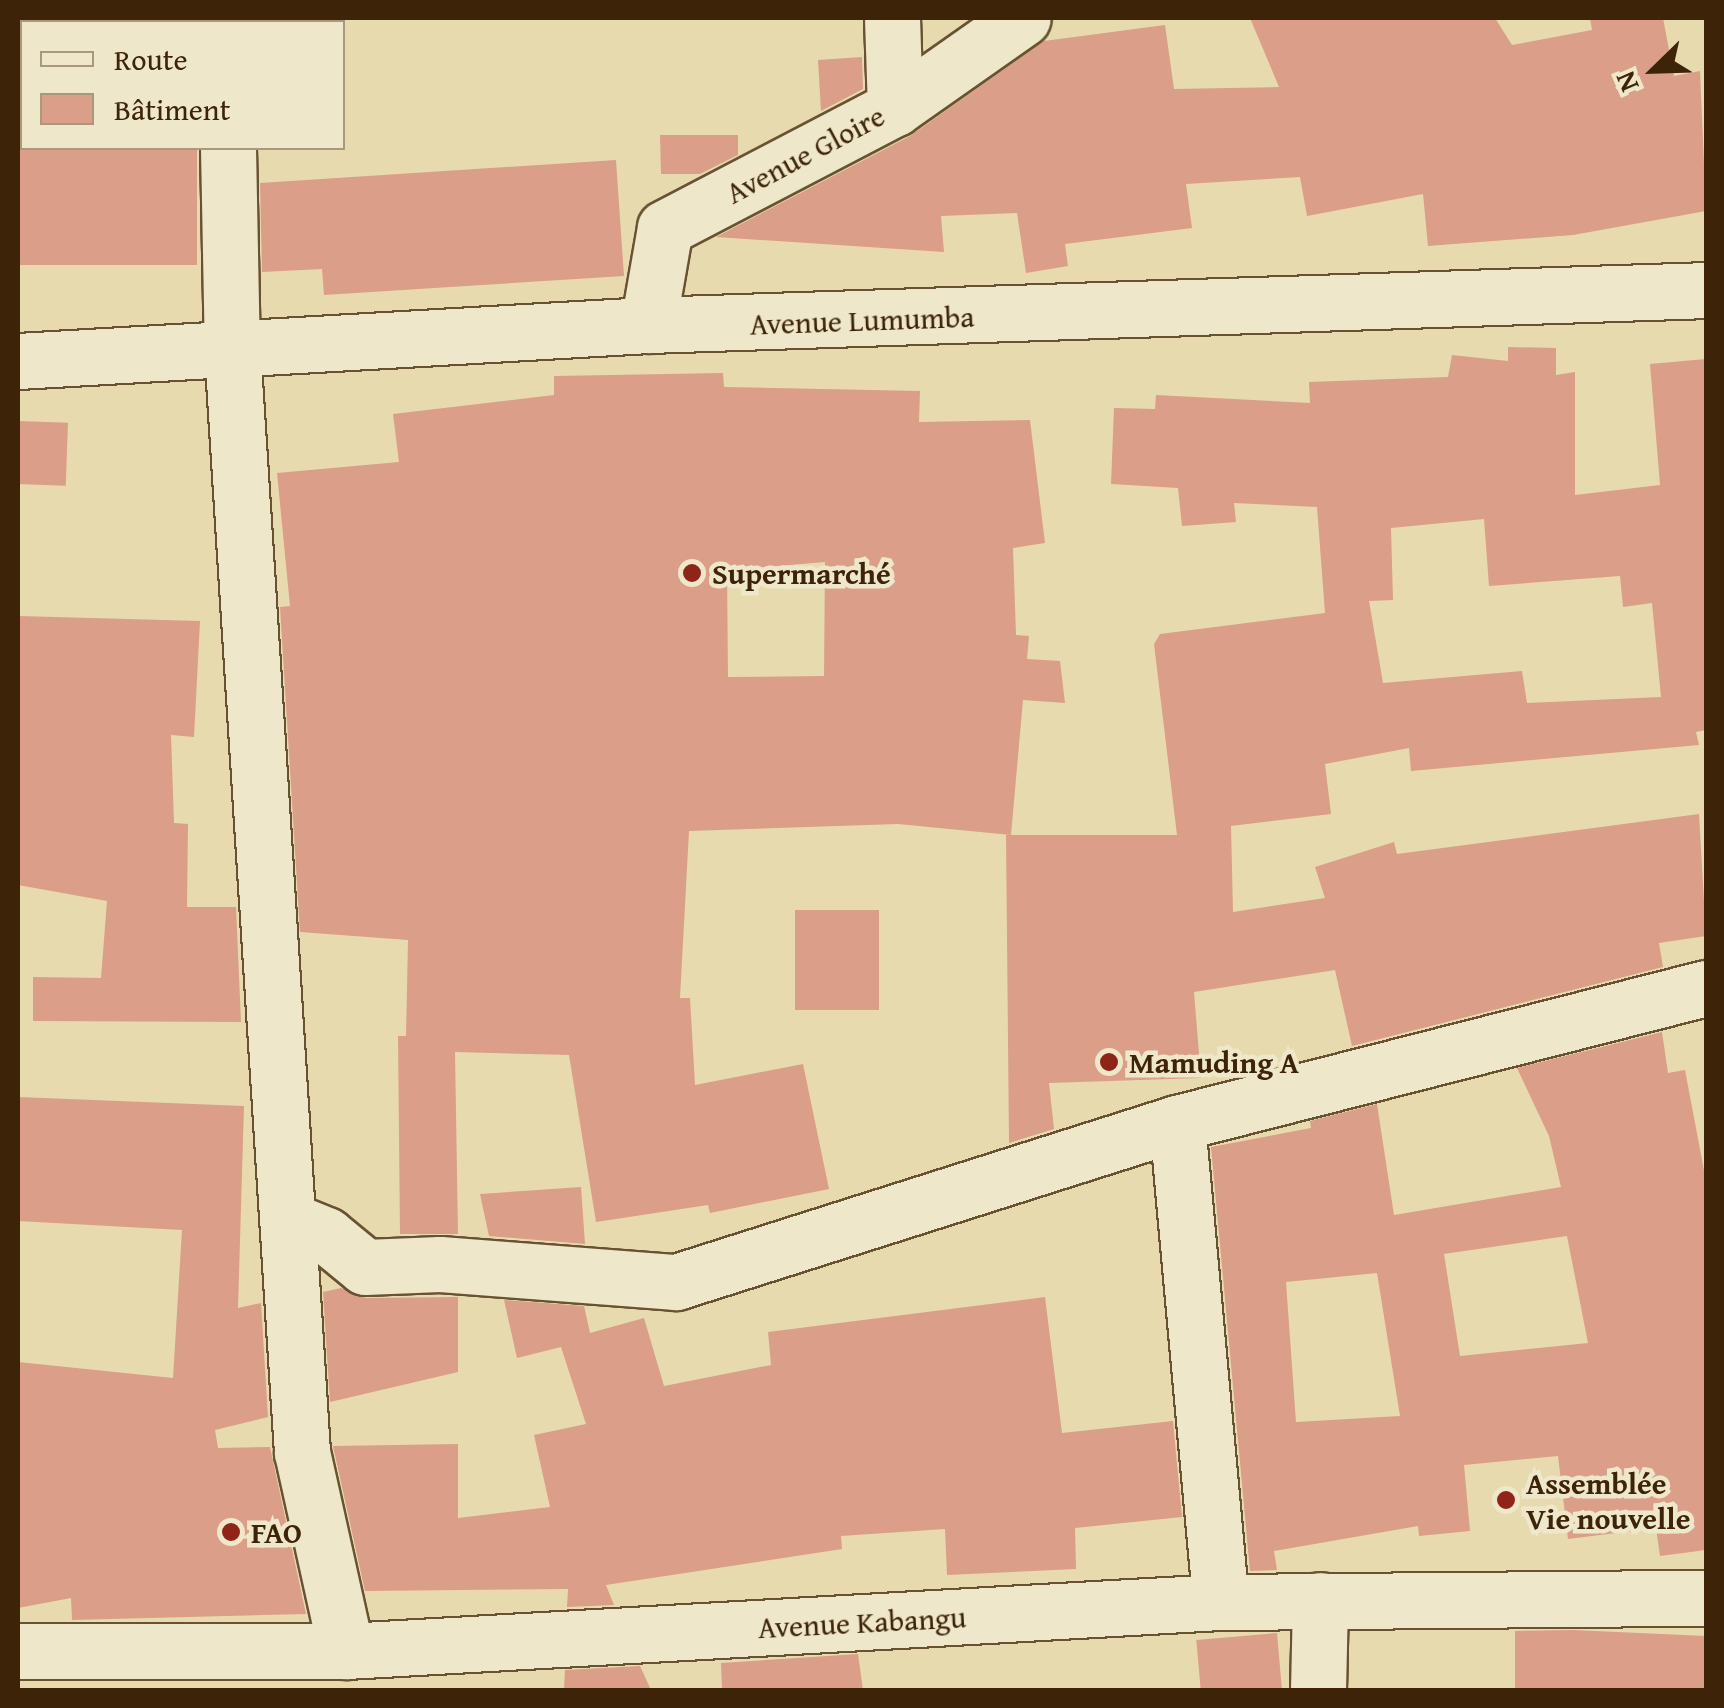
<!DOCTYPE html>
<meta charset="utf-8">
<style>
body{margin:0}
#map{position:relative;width:1724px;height:1708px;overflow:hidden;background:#e7daae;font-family:"Gentium Book Plus",serif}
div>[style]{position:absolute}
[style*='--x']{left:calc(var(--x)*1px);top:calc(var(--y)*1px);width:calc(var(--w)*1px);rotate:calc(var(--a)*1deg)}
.building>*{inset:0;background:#db9e88;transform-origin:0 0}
.roads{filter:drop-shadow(2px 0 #685232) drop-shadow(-2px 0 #685232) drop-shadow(0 2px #685232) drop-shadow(0 -2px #685232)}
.minor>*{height:55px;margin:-27.5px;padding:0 27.5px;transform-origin:27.5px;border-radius:27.5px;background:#efe7ca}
.secondary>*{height:55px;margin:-27.5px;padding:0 27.5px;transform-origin:27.5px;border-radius:27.5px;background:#efe7ca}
.dots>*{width:28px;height:28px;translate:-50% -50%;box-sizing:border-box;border:5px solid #efe7ca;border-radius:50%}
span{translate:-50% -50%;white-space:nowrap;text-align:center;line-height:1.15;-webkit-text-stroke:9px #efe7ca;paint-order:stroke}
.street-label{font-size:30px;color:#3d2409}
.poi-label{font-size:30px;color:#3d2409;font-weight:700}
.left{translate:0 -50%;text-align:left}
.frame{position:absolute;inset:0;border:20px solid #3d2409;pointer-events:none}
.legend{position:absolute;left:20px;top:20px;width:325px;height:130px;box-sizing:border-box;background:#efe7ca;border:2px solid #a8997d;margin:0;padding:12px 18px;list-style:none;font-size:30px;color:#3d2409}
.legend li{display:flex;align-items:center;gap:20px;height:50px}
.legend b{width:50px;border:2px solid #a8997d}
.north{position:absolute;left:1604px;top:20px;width:100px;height:100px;-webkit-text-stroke:8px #efe7ca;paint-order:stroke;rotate:247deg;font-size:28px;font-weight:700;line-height:40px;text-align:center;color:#3d2409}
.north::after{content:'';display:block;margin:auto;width:35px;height:45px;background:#3d2409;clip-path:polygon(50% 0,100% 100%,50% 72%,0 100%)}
</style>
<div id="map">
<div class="building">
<i style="clip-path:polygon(1250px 18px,1495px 18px,1512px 45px,1592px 30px,1590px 18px,1663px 18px,1674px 76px,1700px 71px,1706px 211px,1573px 235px,1428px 246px,1423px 194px,1307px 216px,1300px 177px,1186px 184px,1192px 228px,1065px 244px,1068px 266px,1026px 273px,1017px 213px,941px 216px,944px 252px,716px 237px,910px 136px,1044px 41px,1165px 25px,1174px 89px,1279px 87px)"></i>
<i style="clip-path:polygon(862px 57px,863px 89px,821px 111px,818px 60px)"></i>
<i style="clip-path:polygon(660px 135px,738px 135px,738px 155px,700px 174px,661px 174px)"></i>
<i style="left:18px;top:148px;width:179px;height:117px"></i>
<i style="clip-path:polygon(616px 160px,624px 276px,324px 295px,322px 269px,262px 272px,260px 183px)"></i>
<i style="clip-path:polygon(evenodd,1508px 347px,1556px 348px,1556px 375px,1575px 372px,1575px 495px,1660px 485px,1650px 364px,1706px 359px,1706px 730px,1696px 732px,1699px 745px,1411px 771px,1409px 748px,1325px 764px,1331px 814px,1231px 826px,1233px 912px,1325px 898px,1315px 867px,1394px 842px,1397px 854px,1699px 814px,1706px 936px,1659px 943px,1663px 967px,1352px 1046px,1335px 970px,1194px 992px,1201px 1078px,1049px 1083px,1054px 1129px,1009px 1143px,1006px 835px,1177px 835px,1154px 644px,1160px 634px,1325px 613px,1317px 507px,1234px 503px,1236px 522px,1182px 526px,1178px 488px,1111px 484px,1114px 408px,1155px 409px,1156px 395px,1310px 403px,1309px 382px,1448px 377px,1452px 355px,1508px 361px,1508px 347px,1484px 519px,1489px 586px,1620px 576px,1623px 607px,1652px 603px,1661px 697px,1527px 703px,1522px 671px,1383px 683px,1369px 601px,1393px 600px,1391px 528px,1484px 519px)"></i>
<i style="clip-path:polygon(evenodd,723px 373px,724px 387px,920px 391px,919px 422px,1030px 420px,1045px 543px,1013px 548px,1016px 635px,1029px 636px,1027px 659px,1060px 661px,1065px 703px,1023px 700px,1011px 835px,898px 824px,689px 831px,680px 998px,690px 998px,695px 1085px,803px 1064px,829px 1189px,710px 1213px,708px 1205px,596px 1222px,569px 1055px,455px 1052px,458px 1234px,400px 1234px,398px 1036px,406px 1036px,408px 940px,300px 932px,280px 607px,290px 606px,277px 473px,399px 462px,393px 414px,554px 395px,554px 376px,723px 373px,825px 562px,824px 676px,728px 677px,727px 570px,825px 562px)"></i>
<i style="left:18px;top:421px;width:50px;height:63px;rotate:2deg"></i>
<i style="clip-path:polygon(18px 616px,200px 621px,194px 737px,171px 735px,174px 823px,188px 824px,187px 907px,236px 907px,241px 1022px,33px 1021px,33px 977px,101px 978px,107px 901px,18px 885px)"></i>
<i style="left:795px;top:910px;width:84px;height:100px"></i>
<i style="clip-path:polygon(evenodd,1662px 1032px,1668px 1073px,1685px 1070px,1706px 1181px,1706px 1550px,1660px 1556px,1656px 1528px,1568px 1539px,1558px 1456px,1464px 1465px,1470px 1531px,1419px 1536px,1418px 1526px,1274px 1551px,1277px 1570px,1250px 1571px,1211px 1147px,1311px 1128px,1310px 1121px,1377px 1104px,1394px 1215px,1561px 1187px,1549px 1136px,1517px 1068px,1662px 1032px,1567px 1236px,1588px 1343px,1460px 1356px,1444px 1254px,1567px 1236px,1662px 1032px,1377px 1273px,1400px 1416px,1296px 1422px,1286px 1282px,1377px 1273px)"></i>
<i style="clip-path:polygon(18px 1097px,244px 1106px,238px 1308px,261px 1303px,268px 1417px,215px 1430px,218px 1448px,270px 1447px,306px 1614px,72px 1620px,71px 1598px,18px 1608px,18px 1362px,173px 1378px,182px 1230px,18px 1221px)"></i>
<i style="clip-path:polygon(581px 1187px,585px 1244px,489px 1236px,480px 1194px)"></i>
<i style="clip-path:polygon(341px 1288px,366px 1298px,458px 1297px,458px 1372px,330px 1402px,323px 1292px)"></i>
<i style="clip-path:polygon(1045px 1297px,1062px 1433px,1173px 1421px,1182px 1517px,1075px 1528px,1076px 1569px,947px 1575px,945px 1529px,841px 1536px,842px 1549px,606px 1585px,614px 1605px,567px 1607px,568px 1589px,365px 1591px,333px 1446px,458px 1444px,458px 1518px,550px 1507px,534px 1435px,586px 1424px,561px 1347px,517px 1358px,504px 1300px,584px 1306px,590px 1333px,644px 1318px,664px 1386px,771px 1365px,768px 1332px)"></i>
<i style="clip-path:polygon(1573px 1630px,1706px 1636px,1706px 1690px,1515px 1690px,1515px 1631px)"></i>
<i style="left:1277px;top:1633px;width:57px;height:81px;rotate:85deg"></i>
<i style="clip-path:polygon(858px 1654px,863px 1690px,722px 1690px,721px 1663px)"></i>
<i style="clip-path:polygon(640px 1666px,651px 1690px,564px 1690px,565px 1670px)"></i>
</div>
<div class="roads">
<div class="minor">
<i style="--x:193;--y:18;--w:4;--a:63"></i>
<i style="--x:892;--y:18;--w:90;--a:88.1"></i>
<i style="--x:228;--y:148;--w:201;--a:88.9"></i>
<i style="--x:232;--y:349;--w:1105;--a:86.37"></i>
<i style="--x:302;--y:1452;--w:204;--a:77.5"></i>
<i style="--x:648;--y:325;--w:98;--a:-80.1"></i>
<i style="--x:665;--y:228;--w:259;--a:-27.6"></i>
<i style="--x:895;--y:108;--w:156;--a:-35.1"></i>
<i style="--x:1177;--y:1123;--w:481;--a:84.8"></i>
<i style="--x:289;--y:1220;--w:40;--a:22"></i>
<i style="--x:326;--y:1235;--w:50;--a:39.4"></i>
<i style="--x:365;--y:1267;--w:75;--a:-2.3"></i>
<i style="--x:440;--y:1264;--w:237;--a:4.4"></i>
<i style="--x:676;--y:1282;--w:526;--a:-17.61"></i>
<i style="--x:1177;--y:1123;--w:546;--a:-14.32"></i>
<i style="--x:18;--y:1651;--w:328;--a:0"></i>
<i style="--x:346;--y:1651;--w:876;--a:-3.21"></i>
<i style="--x:1221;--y:1602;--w:485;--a:-0.5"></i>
<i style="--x:1318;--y:1690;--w:90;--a:-88.7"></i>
</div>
<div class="secondary">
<i style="--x:18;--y:361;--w:631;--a:-3.27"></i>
<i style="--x:648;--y:325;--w:1059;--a:-1.89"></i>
</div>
</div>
<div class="dots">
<i style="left:692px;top:573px;background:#8f2418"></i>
<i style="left:1109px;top:1062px;background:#8f2418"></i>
<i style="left:1506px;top:1500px;background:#8f2418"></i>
<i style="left:231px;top:1532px;background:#8f2418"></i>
</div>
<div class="street-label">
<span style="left:805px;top:154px;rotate:-28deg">Avenue Gloire</span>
<span style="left:862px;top:320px;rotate:-2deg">Avenue Lumumba</span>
<span style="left:862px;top:1622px;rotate:-3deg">Avenue Kabangu</span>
</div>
<div class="poi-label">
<span class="left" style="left:712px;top:573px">Supermarché</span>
<span class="left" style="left:1129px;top:1062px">Mamuding A</span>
<span class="left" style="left:1526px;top:1500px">Assemblée<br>Vie nouvelle</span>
<span class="left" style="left:251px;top:1532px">FAO</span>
</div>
<div class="frame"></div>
<ul class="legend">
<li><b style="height:12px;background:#efe7ca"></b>Route</li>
<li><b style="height:28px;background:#db9e88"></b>Bâtiment</li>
</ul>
<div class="north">N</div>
</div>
